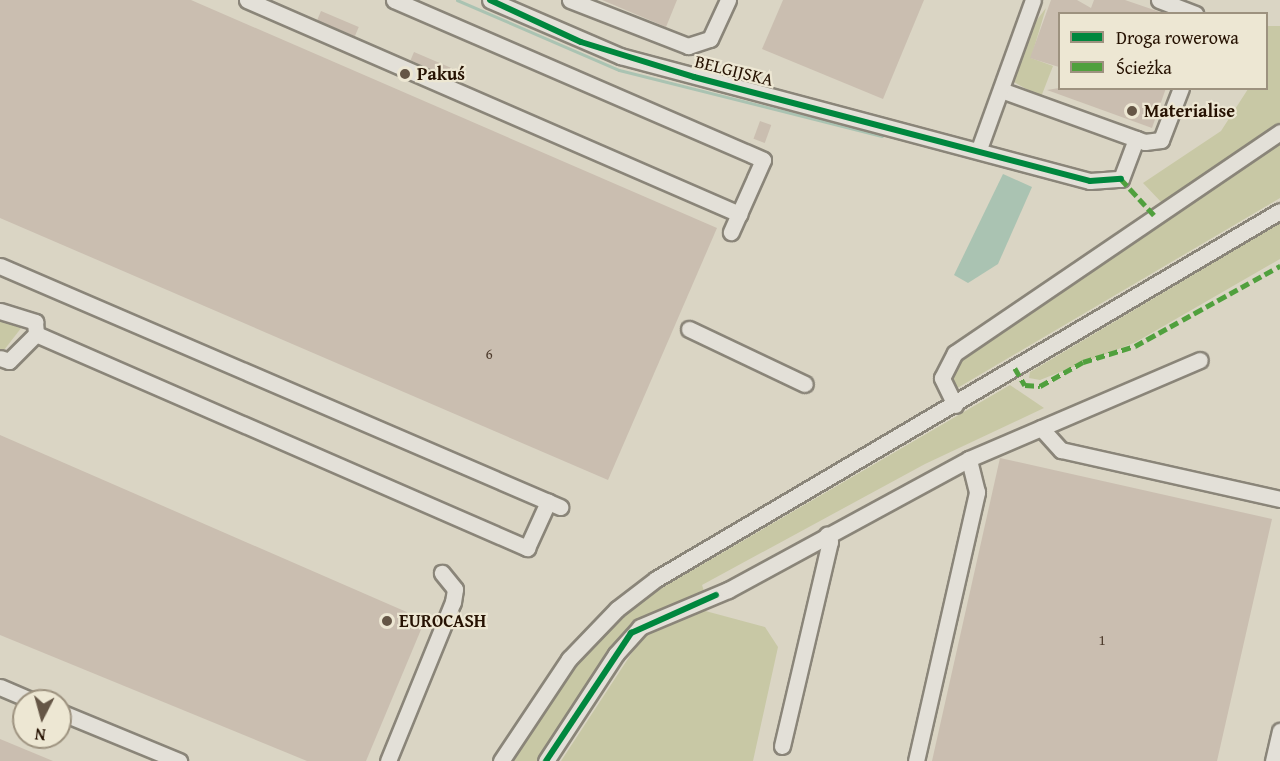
<!DOCTYPE html>
<meta charset="utf-8">
<style>
body{margin:0}
#map{position:relative;width:1280px;height:761px;overflow:hidden;background:#dad5c4;font-family:"Gentium Book Plus",serif}
div>[style]{position:absolute}
[style*='--x']{left:calc(var(--x)*1px);top:calc(var(--y)*1px);width:calc(var(--w)*1px);rotate:calc(var(--a)*1deg)}
.green>*{inset:0;background:#c8c8a5}
.water>*{inset:0;background:#aac3b2}
.stream>*{height:3px;margin:-1.5px;padding:0 1.5px;transform-origin:1.5px;border-radius:1.5px;background:#aac3b2}
.building>*{inset:0;background:#cabeb0;transform-origin:0 0}
.roads{filter:drop-shadow(2px 0 #8a8579) drop-shadow(-2px 0 #8a8579) drop-shadow(0 2px #8a8579) drop-shadow(0 -2px #8a8579)}
.minor>*{height:15px;margin:-7.5px;padding:0 7.5px;transform-origin:7.5px;border-radius:7.5px;background:#e3e0d8}
.quiet>*{height:4.5px;margin-top:-2.25px;transform-origin:0;background:repeating-linear-gradient(90deg,#50a03d 0 9px,transparent 0 13.5px)}
.cycleway>*{height:6px;margin:-3px;padding:0 3px;transform-origin:3px;border-radius:3px;background:#00873e}
.dots>*{width:16px;height:16px;translate:-50% -50%;box-sizing:border-box;border:3px solid #ede7d3;border-radius:50%}
span{translate:-50% -50%;white-space:nowrap;text-align:center;line-height:1.15;-webkit-text-stroke:4.5px #ede7d3;paint-order:stroke}
.number-label{font-size:15px;color:#4f3d2e}
.number-label span{-webkit-text-stroke-width:0}
.street-label{font-size:18px;color:#261202}
.poi-label{font-size:18px;color:#261202;font-weight:700}
.left{translate:0 -50%;text-align:left}
.legend{position:absolute;left:1058px;top:12px;width:210px;height:78px;box-sizing:border-box;background:#ede7d3;border:2px solid #9d927f;margin:0;padding:8px 10px;list-style:none;font-size:18px;color:#261202}
.legend li{display:flex;align-items:center;gap:12px;height:30px}
.legend b{width:30px;border:2px solid #9d927f}
.north{position:absolute;left:12px;top:689px;width:60px;height:60px;box-sizing:border-box;background:#ede7d3;border:2px solid #9d927f;border-radius:50%;rotate:186deg;font-size:16px;font-weight:700;line-height:24px;text-align:center;color:#261202}
.north::after{content:'';display:block;margin:auto;width:21px;height:27px;background:#655646;clip-path:polygon(50% 0,100% 100%,50% 72%,0 100%)}
</style>
<div id="map">
<div class="green">
<i style="clip-path:polygon(1046px 8px,1031px 58px,1053px 66px,1041px 97px,1012px 81px,1033px 25px)"></i>
<i style="clip-path:polygon(1267px 26px,1280px 26px,1280px 125px,1163px 204px,1143px 183px,1221px 131px,1248px 89px,1266px 88px)"></i>
<i style="clip-path:polygon(1280px 140px,1280px 198px,954px 390px,948px 373px,959px 358px)"></i>
<i style="clip-path:polygon(1280px 223px,1280px 259px,1136px 342px,1040px 380px,1029px 378px,1030px 372px)"></i>
<i style="clip-path:polygon(0 318px,25px 323px,1px 354px,0 351px)"></i>
<i style="clip-path:polygon(1010px 385px,1044px 408px,925px 464px,702px 585px,705px 594px,628px 628px,539px 761px,510px 761px,582px 656px,643px 599px)"></i>
<i style="clip-path:polygon(698px 609px,765px 627px,778px 647px,753px 761px,561px 761px,639px 642px,635px 636px)"></i>
</div>
<div class="water">
<i style="clip-path:polygon(1003px 174px,1032px 187px,998px 264px,968px 283px,954px 275px)"></i>
</div>
<div class="stream">
<i style="--x:457;--y:0;--w:176;--a:23.4"></i>
<i style="--x:619;--y:70;--w:271;--a:14.1"></i>
</div>
<div class="building">
<i style="clip-path:polygon(0 0,191px 0,717px 228px,608px 480px,0 218px)"></i>
<i style="clip-path:polygon(602px 0,677px 0,666px 27px)"></i>
<i style="clip-path:polygon(783px 0,924px 0,883px 99px,762px 49px)"></i>
<i style="clip-path:polygon(1051px 0,1077px 0,1091px 8px,1094px 0,1125px 0,1160px 12px,1059px 14px,1059px 67px,1030px 58px)"></i>
<i style="left:321px;top:11px;width:41px;height:10px;rotate:23deg"></i>
<i style="left:414px;top:52px;width:40px;height:9px;rotate:23deg"></i>
<i style="clip-path:polygon(1059px 88px,1166px 88px,1152px 128px,1047px 90px)"></i>
<i style="left:760px;top:121px;width:12px;height:19px;rotate:20deg"></i>
<i style="clip-path:polygon(0 435px,425px 620px,366px 761px,307px 761px,0 635px)"></i>
<i style="clip-path:polygon(1000px 458px,1272px 519px,1217px 761px,932px 761px)"></i>
<i style="clip-path:polygon(0 739px,53px 761px,0 761px)"></i>
</div>
<div class="roads">
<div class="minor">
<i style="--x:247;--y:0;--w:537;--a:23.51"></i>
<i style="--x:394;--y:0;--w:402;--a:23.4"></i>
<i style="--x:763;--y:160;--w:79;--a:114"></i>
<i style="--x:490;--y:0;--w:142;--a:23.3"></i>
<i style="--x:620;--y:56;--w:486;--a:14.9"></i>
<i style="--x:1090;--y:181;--w:31;--a:-4"></i>
<i style="--x:1121;--y:179;--w:43;--a:-69.4"></i>
<i style="--x:570;--y:0;--w:127;--a:21.3"></i>
<i style="--x:688;--y:46;--w:23;--a:-18"></i>
<i style="--x:710;--y:39;--w:43;--a:-65.2"></i>
<i style="--x:1159;--y:0;--w:39;--a:21"></i>
<i style="--x:1001;--y:90;--w:153;--a:19.9"></i>
<i style="--x:1145;--y:142;--w:16;--a:-7"></i>
<i style="--x:1161;--y:140;--w:56;--a:-69"></i>
<i style="--x:979;--y:149;--w:158;--a:-70.1"></i>
<i style="--x:0;--y:266;--w:610;--a:23.28"></i>
<i style="--x:0;--y:311;--w:37;--a:17"></i>
<i style="--x:35;--y:322;--w:12;--a:85"></i>
<i style="--x:36;--y:334;--w:38;--a:135"></i>
<i style="--x:9;--y:361;--w:9;--a:-162"></i>
<i style="--x:689;--y:329;--w:128;--a:25.4"></i>
<i style="--x:36;--y:334;--w:536;--a:23.55"></i>
<i style="--x:527;--y:548;--w:51;--a:-65.5"></i>
<i style="--x:955;--y:405;--w:30;--a:-116"></i>
<i style="--x:942;--y:378;--w:28;--a:-63"></i>
<i style="--x:955;--y:353;--w:393;--a:-34.2"></i>
<i style="--x:1041;--y:428;--w:30;--a:48"></i>
<i style="--x:1061;--y:450;--w:224;--a:12.6"></i>
<i style="--x:0;--y:687;--w:36;--a:23"></i>
<i style="--x:60;--y:712;--w:129;--a:22.4"></i>
<i style="--x:782;--y:746;--w:210;--a:-76.8"></i>
<i style="--x:830;--y:542;--w:8;--a:-113"></i>
<i style="--x:388;--y:761;--w:172;--a:-67.8"></i>
<i style="--x:453;--y:602;--w:13;--a:-81"></i>
<i style="--x:455;--y:589;--w:21;--a:-129"></i>
<i style="--x:501;--y:761;--w:123;--a:-56.3"></i>
<i style="--x:569;--y:659;--w:69;--a:-46.2"></i>
<i style="--x:617;--y:609;--w:49;--a:-37.6"></i>
<i style="--x:656;--y:579;--w:724;--a:-30.53"></i>
<i style="--x:546;--y:761;--w:128;--a:-56.8"></i>
<i style="--x:616;--y:654;--w:36;--a:-48"></i>
<i style="--x:640;--y:627;--w:95;--a:-22.8"></i>
<i style="--x:728;--y:590;--w:274;--a:-28.5"></i>
<i style="--x:969;--y:459;--w:251;--a:-23.2"></i>
<i style="--x:916;--y:761;--w:276;--a:-77.2"></i>
<i style="--x:977;--y:492;--w:34;--a:-104"></i>
<i style="--x:1273;--y:761;--w:31;--a:-77"></i>
</div>
</div>
<div class="quiet">
<i style="--x:1121;--y:179;--w:52;--a:47.4"></i>
<i style="--x:1015;--y:368;--w:20;--a:60"></i>
<i style="--x:1025;--y:385;--w:15;--a:4"></i>
<i style="--x:1040;--y:386;--w:49;--a:-29.2"></i>
<i style="--x:1083;--y:362;--w:54;--a:-17.1"></i>
<i style="--x:1135;--y:346;--w:166;--a:-28.9"></i>
</div>
<div class="cycleway">
<i style="--x:490;--y:0;--w:100;--a:24.8"></i>
<i style="--x:581;--y:42;--w:118;--a:17.2"></i>
<i style="--x:694;--y:77;--w:409;--a:14.7"></i>
<i style="--x:1090;--y:181;--w:31;--a:-4"></i>
<i style="--x:546;--y:761;--w:154;--a:-56.4"></i>
<i style="--x:631;--y:633;--w:93;--a:-24.1"></i>
</div>
<div class="dots">
<i style="left:405px;top:74px;background:#655646"></i>
<i style="left:1132px;top:111px;background:#655646"></i>
<i style="left:387px;top:621px;background:#655646"></i>
</div>
<div class="number-label">
<span style="left:489px;top:354px">6</span>
<span style="left:1102px;top:640px">1</span>
</div>
<div class="street-label">
<span style="left:734px;top:71px;rotate:14deg">BELGIJSKA</span>
</div>
<div class="poi-label">
<span class="left" style="left:417px;top:74px">Pakuś</span>
<span class="left" style="left:1144px;top:111px">Materialise</span>
<span class="left" style="left:399px;top:621px">EUROCASH</span>
</div>
<ul class="legend">
<li><b style="height:8px;background:#00873e"></b>Droga rowerowa</li>
<li><b style="height:8px;background:#50a03d"></b>Ścieżka</li>
</ul>
<div class="north">N</div>
</div>
